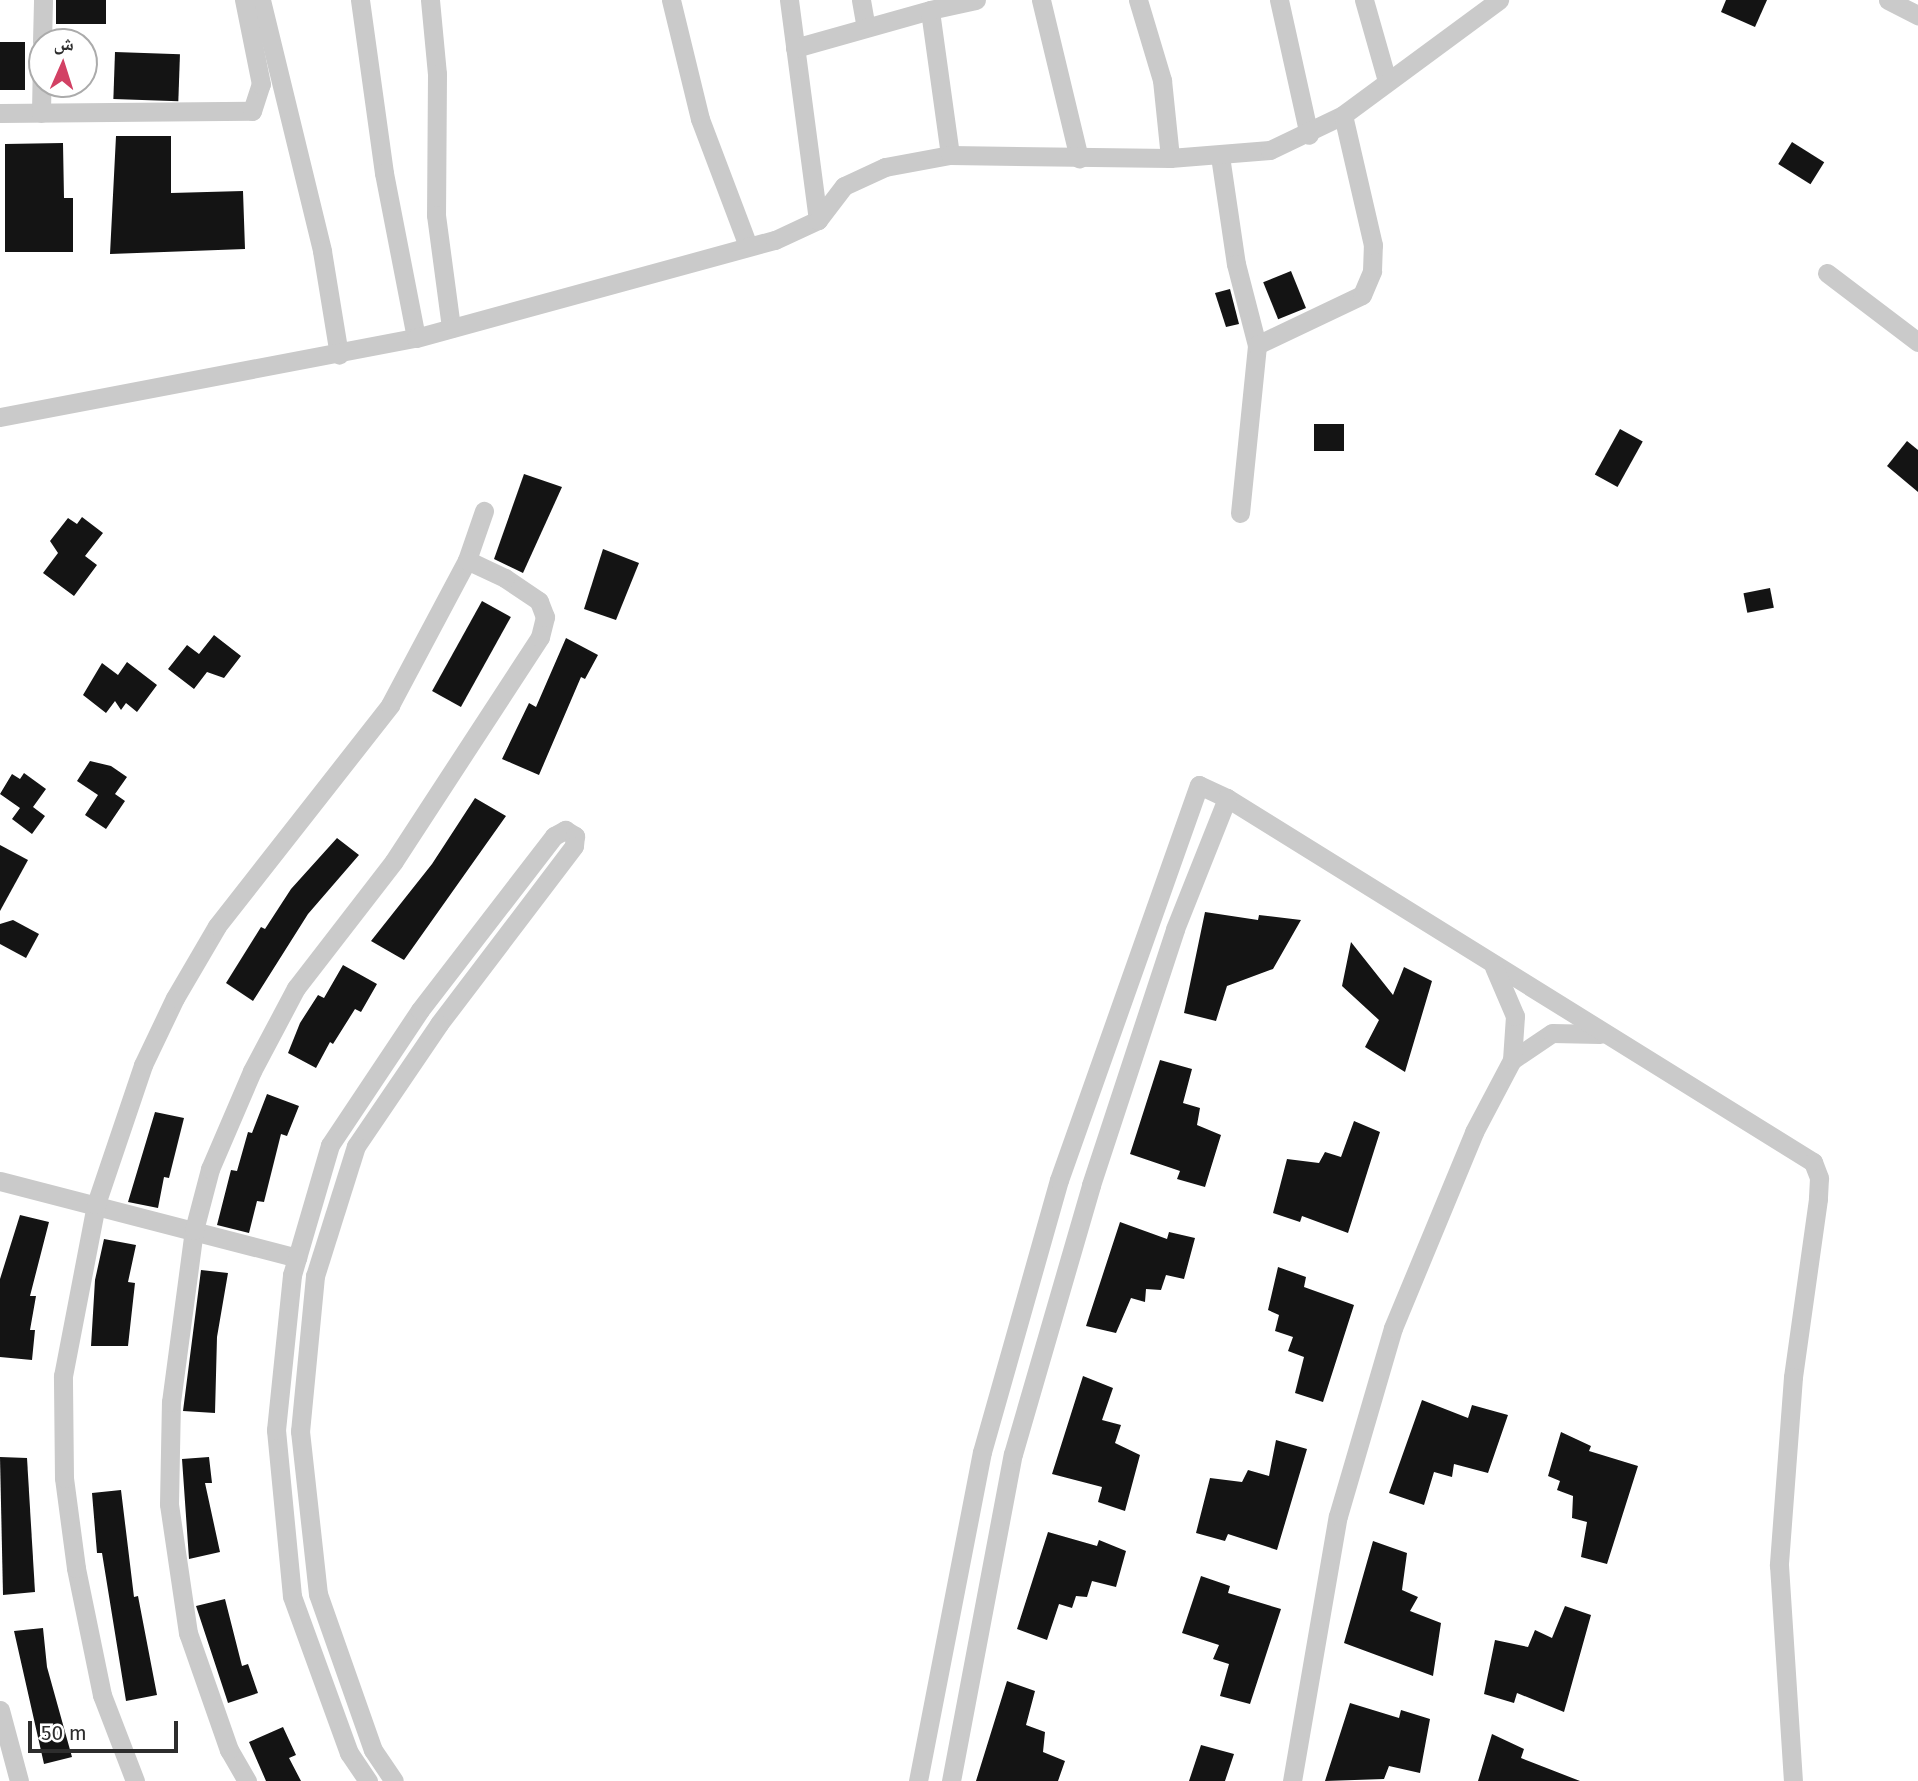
<!DOCTYPE html>
<meta charset="utf-8">
<style>
body{margin:0}
#map{position:relative;width:1918px;height:1781px;overflow:hidden;background:#fff;font-family:"Fira Sans","Noto Naskh Arabic",sans-serif}
div>[style]{position:absolute}
[style*='--x']{left:calc(var(--x)*1px);top:calc(var(--y)*1px);width:calc(var(--w)*1px);rotate:calc(var(--a)*1deg)}
.building>*{inset:0;background:#141414;transform-origin:0 0}
.minor>*{height:19px;margin:-9.5px;padding:0 9.5px;transform-origin:9.5px;border-radius:9.5px;background:#cacaca}
span{translate:-50% -50%;white-space:nowrap;text-align:center;line-height:1.15;-webkit-text-stroke:7px #fff;paint-order:stroke}
.north{position:absolute;left:28px;top:28px;width:70px;height:70px;box-sizing:border-box;background:#fff;border:2px solid #ababab;border-radius:50%;rotate:3deg;font-size:19px;font-weight:700;line-height:28px;text-align:center;color:#2d2d2d}
.north::after{content:'';display:block;margin:auto;width:24px;height:32px;background:#d24164;clip-path:polygon(50% 0,100% 100%,50% 72%,0 100%)}
.scale{position:absolute;left:28px;top:1721px;width:150px;height:32px;box-sizing:border-box;border:4px solid #2d2d2d;border-top:0;padding-left:9px;font-size:21px;line-height:24px;white-space:nowrap;color:#2d2d2d;-webkit-text-stroke:5px #fff;paint-order:stroke}
</style>
<div id="map">
<div class="building">
<i style="left:56px;top:0;width:50px;height:24px"></i>
<i style="clip-path:polygon(1726px 0,1767px 0,1755px 27px,1721px 12px)"></i>
<i style="left:0;top:42px;width:25px;height:48px"></i>
<i style="left:115px;top:52px;width:65px;height:47px;rotate:2deg"></i>
<i style="clip-path:polygon(116px 136px,171px 136px,171px 193px,243px 191px,245px 249px,110px 254px)"></i>
<i style="left:1792px;top:142px;width:38px;height:26px;rotate:32deg"></i>
<i style="clip-path:polygon(63px 143px,64px 198px,73px 198px,73px 252px,5px 252px,5px 144px)"></i>
<i style="left:1291px;top:271px;width:40px;height:30px;rotate:68deg"></i>
<i style="clip-path:polygon(1230px 289px,1239px 324px,1226px 327px,1215px 293px)"></i>
<i style="left:1344px;top:424px;width:27px;height:30px;rotate:90deg"></i>
<i style="left:1620px;top:429px;width:26px;height:52px;rotate:29deg"></i>
<i style="clip-path:polygon(1907px 441px,1918px 450px,1918px 492px,1887px 466px)"></i>
<i style="clip-path:polygon(524px 474px,562px 487px,523px 573px,494px 559px)"></i>
<i style="clip-path:polygon(82px 517px,103px 533px,85px 556px,97px 565px,74px 596px,43px 573px,58px 553px,50px 541px,68px 518px,77px 524px)"></i>
<i style="clip-path:polygon(603px 549px,639px 563px,616px 620px,584px 609px)"></i>
<i style="left:1770px;top:588px;width:20px;height:27px;rotate:79deg"></i>
<i style="left:482px;top:601px;width:33px;height:103px;rotate:29deg"></i>
<i style="clip-path:polygon(214px 635px,241px 656px,224px 678px,207px 672px,194px 689px,168px 669px,187px 645px,199px 654px)"></i>
<i style="clip-path:polygon(566px 638px,598px 655px,585px 679px,581px 677px,539px 775px,502px 759px,529px 703px,536px 707px)"></i>
<i style="clip-path:polygon(127px 662px,157px 685px,137px 712px,126px 703px,121px 710px,115px 701px,106px 713px,83px 695px,102px 663px,118px 675px)"></i>
<i style="clip-path:polygon(90px 761px,111px 766px,127px 777px,115px 794px,125px 801px,106px 829px,85px 815px,98px 795px,77px 781px)"></i>
<i style="clip-path:polygon(24px 773px,46px 789px,33px 807px,45px 816px,32px 834px,12px 819px,20px 808px,0 794px,12px 774px,20px 779px)"></i>
<i style="clip-path:polygon(475px 798px,506px 816px,404px 960px,371px 941px,432px 864px)"></i>
<i style="clip-path:polygon(337px 838px,359px 855px,308px 914px,253px 1001px,226px 983px,261px 927px,265px 929px,291px 889px)"></i>
<i style="clip-path:polygon(0 845px,28px 860px,0 911px)"></i>
<i style="clip-path:polygon(1205px 912px,1258px 920px,1259px 915px,1301px 920px,1273px 969px,1227px 986px,1216px 1021px,1184px 1013px)"></i>
<i style="clip-path:polygon(13px 920px,39px 934px,26px 958px,0 944px,0 924px)"></i>
<i style="clip-path:polygon(1351px 942px,1393px 995px,1404px 967px,1432px 981px,1405px 1072px,1365px 1047px,1379px 1020px,1342px 986px)"></i>
<i style="clip-path:polygon(343px 965px,377px 984px,361px 1012px,355px 1009px,333px 1044px,330px 1042px,316px 1068px,288px 1053px,300px 1023px,318px 995px,324px 998px)"></i>
<i style="clip-path:polygon(1160px 1060px,1192px 1069px,1183px 1103px,1200px 1108px,1197px 1125px,1221px 1135px,1205px 1187px,1177px 1179px,1180px 1171px,1130px 1154px)"></i>
<i style="clip-path:polygon(267px 1094px,299px 1106px,287px 1136px,281px 1134px,264px 1202px,257px 1201px,249px 1233px,217px 1225px,231px 1170px,237px 1171px,248px 1132px,252px 1133px)"></i>
<i style="clip-path:polygon(155px 1112px,184px 1118px,169px 1178px,164px 1177px,158px 1208px,128px 1202px)"></i>
<i style="clip-path:polygon(1354px 1121px,1380px 1132px,1348px 1233px,1302px 1216px,1300px 1222px,1273px 1213px,1287px 1159px,1319px 1163px,1325px 1152px,1341px 1157px)"></i>
<i style="clip-path:polygon(20px 1215px,49px 1222px,30px 1296px,36px 1296px,30px 1330px,35px 1330px,32px 1360px,0 1357px,0 1279px)"></i>
<i style="clip-path:polygon(1120px 1222px,1167px 1239px,1169px 1232px,1195px 1238px,1184px 1279px,1166px 1275px,1161px 1290px,1146px 1289px,1145px 1302px,1131px 1298px,1116px 1333px,1086px 1326px)"></i>
<i style="clip-path:polygon(104px 1239px,136px 1245px,128px 1282px,135px 1283px,128px 1346px,91px 1346px,95px 1280px)"></i>
<i style="clip-path:polygon(1278px 1267px,1306px 1277px,1304px 1287px,1354px 1305px,1323px 1402px,1295px 1393px,1304px 1357px,1288px 1351px,1293px 1337px,1275px 1331px,1279px 1315px,1268px 1310px)"></i>
<i style="clip-path:polygon(201px 1270px,228px 1273px,217px 1337px,215px 1413px,183px 1411px)"></i>
<i style="clip-path:polygon(1083px 1376px,1113px 1388px,1102px 1420px,1121px 1425px,1115px 1443px,1140px 1455px,1125px 1511px,1098px 1502px,1102px 1487px,1052px 1474px)"></i>
<i style="clip-path:polygon(1422px 1400px,1468px 1418px,1472px 1405px,1508px 1415px,1488px 1473px,1454px 1464px,1452px 1477px,1434px 1472px,1424px 1505px,1389px 1493px)"></i>
<i style="clip-path:polygon(1561px 1432px,1591px 1446px,1589px 1451px,1638px 1466px,1607px 1564px,1581px 1557px,1587px 1522px,1572px 1518px,1573px 1496px,1557px 1490px,1560px 1481px,1548px 1476px)"></i>
<i style="clip-path:polygon(1276px 1440px,1307px 1449px,1277px 1550px,1228px 1534px,1225px 1541px,1196px 1533px,1210px 1478px,1242px 1482px,1248px 1470px,1269px 1476px)"></i>
<i style="clip-path:polygon(0 1457px,27px 1458px,35px 1592px,3px 1595px)"></i>
<i style="clip-path:polygon(209px 1457px,212px 1483px,205px 1483px,220px 1552px,189px 1559px,182px 1459px)"></i>
<i style="clip-path:polygon(121px 1490px,134px 1597px,138px 1596px,157px 1695px,126px 1701px,102px 1553px,97px 1553px,92px 1493px)"></i>
<i style="clip-path:polygon(1048px 1532px,1097px 1546px,1099px 1540px,1126px 1551px,1116px 1587px,1092px 1581px,1087px 1597px,1076px 1596px,1072px 1608px,1059px 1604px,1047px 1640px,1017px 1629px)"></i>
<i style="clip-path:polygon(1373px 1541px,1407px 1553px,1402px 1590px,1418px 1597px,1410px 1611px,1441px 1623px,1433px 1676px,1344px 1643px)"></i>
<i style="clip-path:polygon(1201px 1576px,1230px 1586px,1228px 1593px,1281px 1609px,1250px 1704px,1220px 1696px,1229px 1664px,1213px 1659px,1219px 1645px,1182px 1633px)"></i>
<i style="clip-path:polygon(225px 1599px,242px 1666px,248px 1664px,258px 1693px,228px 1703px,196px 1606px)"></i>
<i style="clip-path:polygon(1565px 1606px,1591px 1615px,1564px 1712px,1517px 1693px,1514px 1703px,1484px 1694px,1495px 1640px,1528px 1647px,1535px 1630px,1552px 1638px)"></i>
<i style="clip-path:polygon(43px 1628px,47px 1667px,72px 1757px,44px 1764px,14px 1631px)"></i>
<i style="clip-path:polygon(1007px 1681px,1035px 1691px,1026px 1725px,1045px 1732px,1043px 1752px,1065px 1761px,1058px 1781px,976px 1781px)"></i>
<i style="clip-path:polygon(1350px 1703px,1399px 1718px,1401px 1710px,1430px 1719px,1420px 1773px,1389px 1766px,1384px 1779px,1325px 1781px)"></i>
<i style="clip-path:polygon(283px 1727px,296px 1755px,289px 1758px,301px 1781px,266px 1781px,249px 1742px)"></i>
<i style="clip-path:polygon(1492px 1734px,1524px 1749px,1521px 1758px,1580px 1781px,1478px 1781px)"></i>
<i style="clip-path:polygon(1201px 1745px,1234px 1754px,1225px 1781px,1189px 1781px)"></i>
</div>
<div class="minor">
<i style="--x:261;--y:0;--w:258;--a:76.3"></i>
<i style="--x:322;--y:251;--w:105;--a:80.7"></i>
<i style="--x:360;--y:0;--w:175;--a:82.1"></i>
<i style="--x:384;--y:173;--w:168;--a:79"></i>
<i style="--x:430;--y:0;--w:74;--a:84.6"></i>
<i style="--x:437;--y:74;--w:141;--a:90.4"></i>
<i style="--x:436;--y:215;--w:114;--a:82.4"></i>
<i style="--x:671;--y:0;--w:122;--a:76.3"></i>
<i style="--x:700;--y:119;--w:136;--a:69.3"></i>
<i style="--x:789;--y:0;--w:222;--a:82.5"></i>
<i style="--x:861;--y:0;--w:27;--a:80"></i>
<i style="--x:1041;--y:0;--w:163;--a:76.5"></i>
<i style="--x:1138;--y:0;--w:84;--a:73.3"></i>
<i style="--x:1162;--y:80;--w:78;--a:84.1"></i>
<i style="--x:1279;--y:0;--w:138;--a:77.5"></i>
<i style="--x:1364;--y:0;--w:84;--a:74.1"></i>
<i style="--x:1888;--y:0;--w:34;--a:27"></i>
<i style="--x:42;--y:42;--w:42;--a:-88.6"></i>
<i style="--x:795;--y:48;--w:140;--a:-15.7"></i>
<i style="--x:0;--y:113;--w:252;--a:-0.5"></i>
<i style="--x:252;--y:111;--w:28;--a:-72"></i>
<i style="--x:261;--y:84;--w:86;--a:-101.4"></i>
<i style="--x:41;--y:113;--w:56;--a:-89"></i>
<i style="--x:950;--y:155;--w:146;--a:-97.9"></i>
<i style="--x:930;--y:10;--w:47;--a:-12.3"></i>
<i style="--x:1220;--y:156;--w:109;--a:81.6"></i>
<i style="--x:1236;--y:264;--w:84;--a:75.5"></i>
<i style="--x:1827;--y:273;--w:114;--a:37.2"></i>
<i style="--x:0;--y:417;--w:423;--a:-10.8"></i>
<i style="--x:416;--y:338;--w:372;--a:-15.3"></i>
<i style="--x:775;--y:240;--w:47;--a:-24.9"></i>
<i style="--x:818;--y:220;--w:43;--a:-52.6"></i>
<i style="--x:844;--y:186;--w:45;--a:-24.9"></i>
<i style="--x:885;--y:167;--w:66;--a:-10.5"></i>
<i style="--x:950;--y:155;--w:220;--a:0.8"></i>
<i style="--x:1170;--y:158;--w:100;--a:-4.6"></i>
<i style="--x:1270;--y:150;--w:81;--a:-25.6"></i>
<i style="--x:1343;--y:115;--w:194;--a:-36.4"></i>
<i style="--x:1240;--y:513;--w:169;--a:-84.2"></i>
<i style="--x:1257;--y:345;--w:116;--a:-25.5"></i>
<i style="--x:1362;--y:295;--w:26;--a:-67"></i>
<i style="--x:1372;--y:271;--w:26;--a:-88"></i>
<i style="--x:1373;--y:245;--w:133;--a:-103"></i>
<i style="--x:1512;--y:1060;--w:48;--a:-34"></i>
<i style="--x:1552;--y:1033;--w:48;--a:1.2"></i>
<i style="--x:0;--y:1181;--w:307;--a:14.5"></i>
<i style="--x:0;--y:1710;--w:73;--a:75"></i>
<i style="--x:135;--y:1781;--w:92;--a:-111"></i>
<i style="--x:102;--y:1695;--w:130;--a:-101.6"></i>
<i style="--x:76;--y:1568;--w:91;--a:-97.6"></i>
<i style="--x:64;--y:1478;--w:102;--a:-90.6"></i>
<i style="--x:63;--y:1376;--w:175;--a:-79.1"></i>
<i style="--x:96;--y:1204;--w:147;--a:-71.3"></i>
<i style="--x:143;--y:1065;--w:74;--a:-64.5"></i>
<i style="--x:175;--y:998;--w:83;--a:-59.7"></i>
<i style="--x:217;--y:926;--w:281;--a:-51.9"></i>
<i style="--x:390;--y:705;--w:164;--a:-62"></i>
<i style="--x:467;--y:560;--w:52;--a:-70.9"></i>
<i style="--x:247;--y:1781;--w:36;--a:-120"></i>
<i style="--x:229;--y:1750;--w:124;--a:-109.3"></i>
<i style="--x:188;--y:1633;--w:130;--a:-98.4"></i>
<i style="--x:169;--y:1504;--w:102;--a:-88.9"></i>
<i style="--x:171;--y:1402;--w:174;--a:-82.4"></i>
<i style="--x:194;--y:1230;--w:63;--a:-75.3"></i>
<i style="--x:210;--y:1169;--w:107;--a:-66.8"></i>
<i style="--x:252;--y:1071;--w:94;--a:-62.1"></i>
<i style="--x:296;--y:988;--w:160;--a:-52.3"></i>
<i style="--x:394;--y:861;--w:267;--a:-56.9"></i>
<i style="--x:540;--y:637;--w:21;--a:-76"></i>
<i style="--x:545;--y:617;--w:17;--a:-111"></i>
<i style="--x:539;--y:601;--w:41;--a:-145.9"></i>
<i style="--x:505;--y:578;--w:42;--a:-154.7"></i>
<i style="--x:368;--y:1781;--w:34;--a:-124"></i>
<i style="--x:349;--y:1753;--w:167;--a:-110"></i>
<i style="--x:292;--y:1596;--w:167;--a:-95.5"></i>
<i style="--x:276;--y:1430;--w:156;--a:-84.1"></i>
<i style="--x:292;--y:1275;--w:135;--a:-73.7"></i>
<i style="--x:330;--y:1145;--w:162;--a:-56.3"></i>
<i style="--x:420;--y:1010;--w:220;--a:-52.4"></i>
<i style="--x:554;--y:836;--w:13;--a:-29"></i>
<i style="--x:565;--y:830;--w:12;--a:31"></i>
<i style="--x:575;--y:836;--w:10;--a:96"></i>
<i style="--x:574;--y:846;--w:223;--a:127.2"></i>
<i style="--x:439;--y:1024;--w:148;--a:124.2"></i>
<i style="--x:356;--y:1146;--w:136;--a:107.5"></i>
<i style="--x:315;--y:1276;--w:156;--a:95.5"></i>
<i style="--x:300;--y:1431;--w:164;--a:83.7"></i>
<i style="--x:318;--y:1594;--w:165;--a:70.6"></i>
<i style="--x:373;--y:1750;--w:37;--a:56"></i>
<i style="--x:918;--y:1781;--w:335;--a:-79"></i>
<i style="--x:982;--y:1452;--w:283;--a:-74.2"></i>
<i style="--x:1059;--y:1180;--w:419;--a:-70.5"></i>
<i style="--x:1199;--y:785;--w:31;--a:25"></i>
<i style="--x:1227;--y:798;--w:690;--a:31.85"></i>
<i style="--x:1813;--y:1162;--w:17;--a:69"></i>
<i style="--x:1819;--y:1178;--w:21;--a:93"></i>
<i style="--x:1818;--y:1199;--w:180;--a:98"></i>
<i style="--x:1793;--y:1377;--w:189;--a:94.3"></i>
<i style="--x:1779;--y:1565;--w:216;--a:86.3"></i>
<i style="--x:951;--y:1781;--w:333;--a:-79.3"></i>
<i style="--x:1013;--y:1454;--w:280;--a:-73.8"></i>
<i style="--x:1091;--y:1185;--w:269;--a:-71.8"></i>
<i style="--x:1175;--y:929;--w:141;--a:-68.3"></i>
<i style="--x:1292;--y:1781;--w:269;--a:-80.2"></i>
<i style="--x:1338;--y:1516;--w:196;--a:-73.7"></i>
<i style="--x:1393;--y:1328;--w:212;--a:-67.5"></i>
<i style="--x:1474;--y:1132;--w:81;--a:-62.2"></i>
<i style="--x:1512;--y:1060;--w:44;--a:-86.1"></i>
<i style="--x:1515;--y:1016;--w:53;--a:-113.2"></i>
</div>
<div class="north">ش</div>
<div class="scale">50 m</div>
</div>
